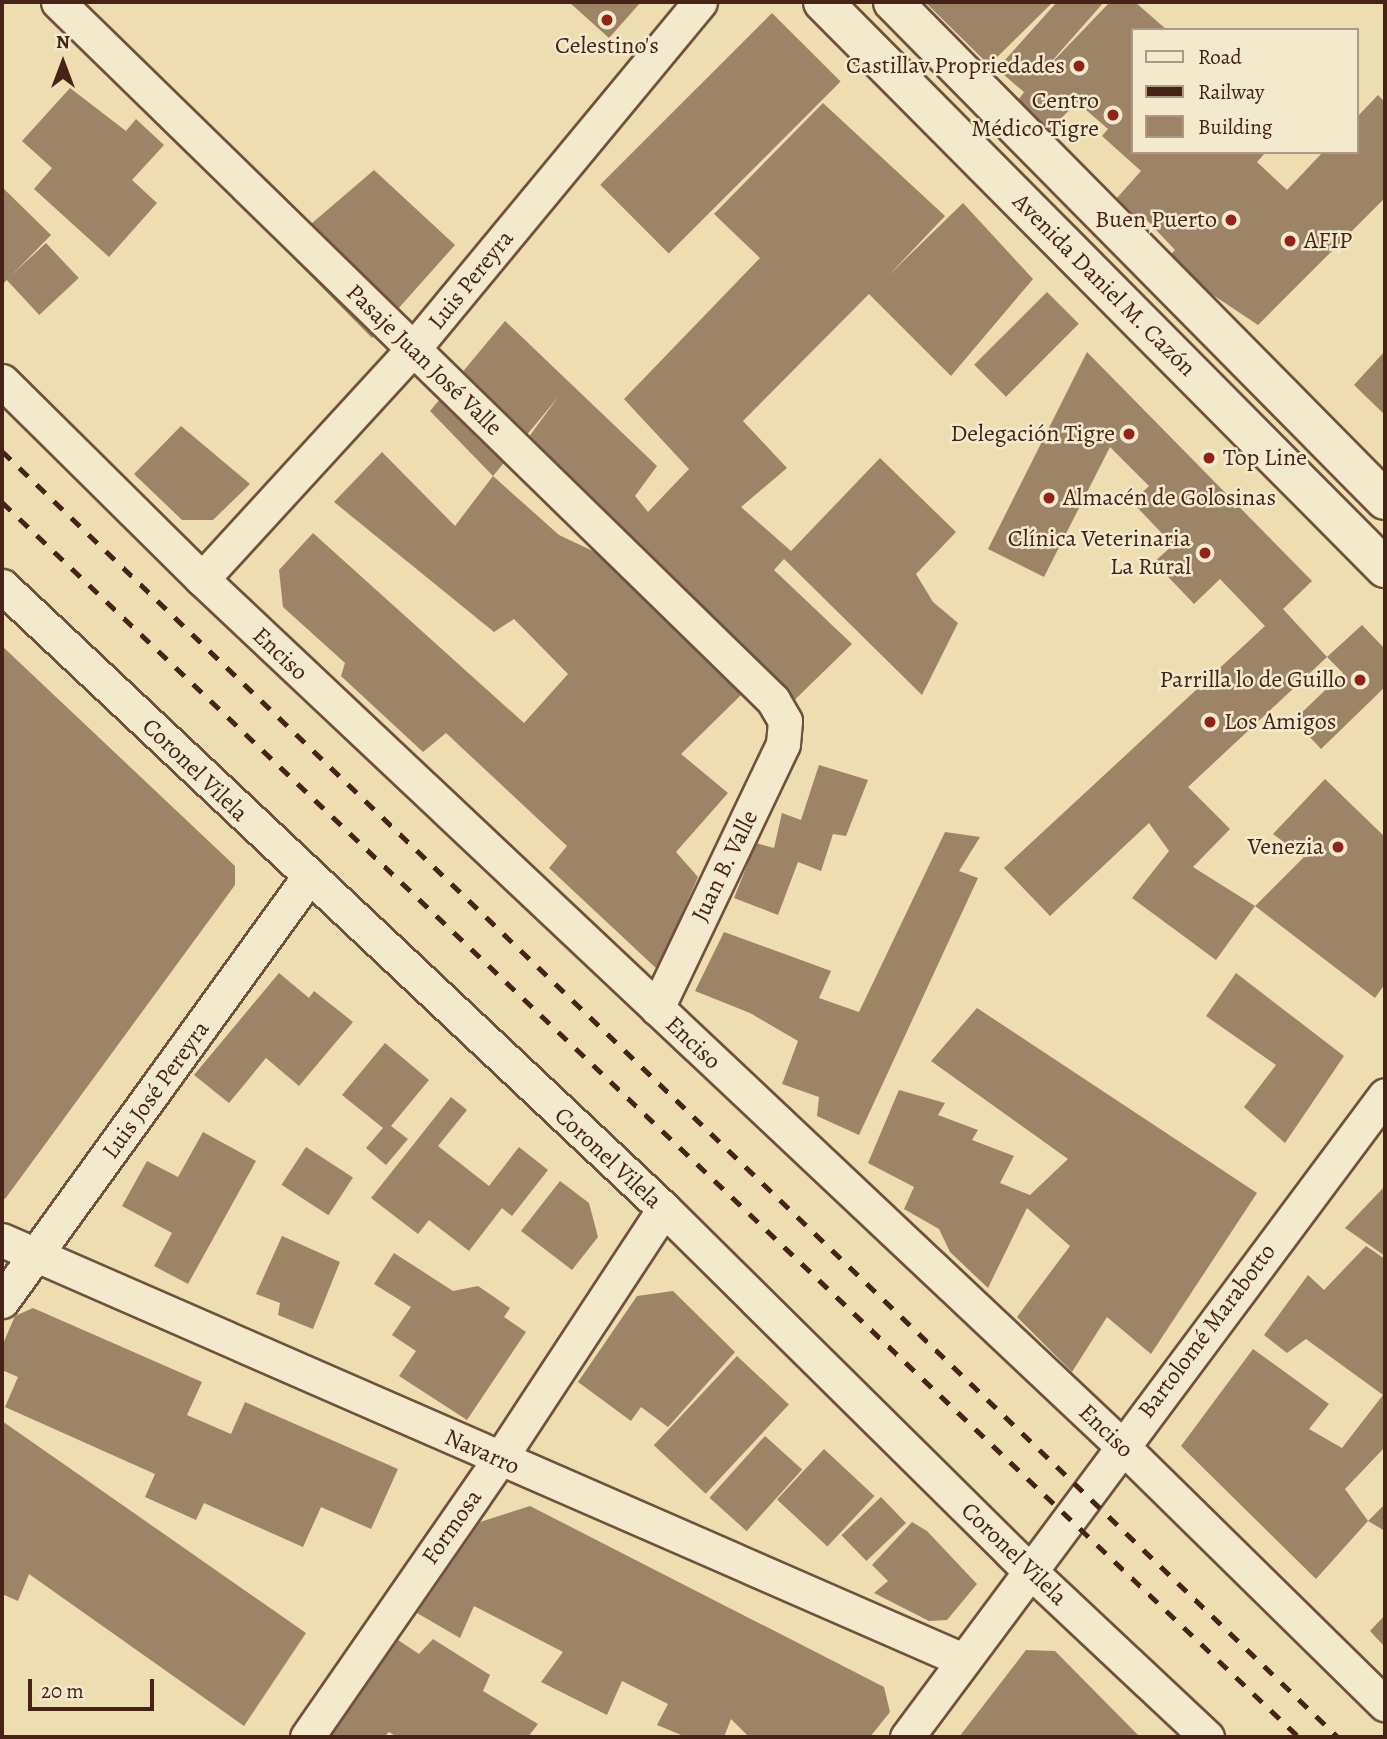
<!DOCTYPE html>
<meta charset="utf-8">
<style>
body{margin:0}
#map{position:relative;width:1387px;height:1739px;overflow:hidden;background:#edddb0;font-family:Alegreya,serif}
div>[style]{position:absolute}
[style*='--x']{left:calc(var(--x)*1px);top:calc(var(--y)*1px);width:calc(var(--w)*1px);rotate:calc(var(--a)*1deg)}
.building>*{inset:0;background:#9d8466;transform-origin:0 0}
.roads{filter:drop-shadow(2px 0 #70523c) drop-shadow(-2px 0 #70523c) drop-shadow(0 2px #70523c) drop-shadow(0 -2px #70523c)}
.minor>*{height:33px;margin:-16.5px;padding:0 16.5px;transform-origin:16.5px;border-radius:16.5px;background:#f3e9cc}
.secondary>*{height:38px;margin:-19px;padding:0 19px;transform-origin:19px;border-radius:19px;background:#f3e9cc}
.rail>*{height:5px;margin-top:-2.5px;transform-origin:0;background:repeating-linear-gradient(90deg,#462316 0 12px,transparent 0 24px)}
.dots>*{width:19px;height:19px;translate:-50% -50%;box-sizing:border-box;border:4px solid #f3e9cc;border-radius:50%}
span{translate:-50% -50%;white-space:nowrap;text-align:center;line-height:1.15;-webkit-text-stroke:5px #f3e9cc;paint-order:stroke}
.poi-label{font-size:24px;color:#462316}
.right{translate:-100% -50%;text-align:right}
.left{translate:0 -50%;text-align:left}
.street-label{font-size:24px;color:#462316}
.frame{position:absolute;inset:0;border:4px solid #462316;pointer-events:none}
.legend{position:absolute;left:1131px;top:28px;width:228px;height:126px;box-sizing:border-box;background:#f3e9cc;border:2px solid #ae9a83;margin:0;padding:9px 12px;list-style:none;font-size:21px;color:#462316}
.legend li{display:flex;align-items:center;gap:14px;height:35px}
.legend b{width:35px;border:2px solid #ae9a83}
.north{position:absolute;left:28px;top:28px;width:70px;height:70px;-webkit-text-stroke:5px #f3e9cc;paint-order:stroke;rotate:0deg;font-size:19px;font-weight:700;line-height:28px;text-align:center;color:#462316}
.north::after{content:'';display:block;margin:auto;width:24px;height:32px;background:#462316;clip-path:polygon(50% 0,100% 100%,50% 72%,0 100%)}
.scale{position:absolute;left:28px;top:1679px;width:126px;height:32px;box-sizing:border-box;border:4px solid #462316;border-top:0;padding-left:9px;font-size:21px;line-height:24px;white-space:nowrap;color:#462316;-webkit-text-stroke:5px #f3e9cc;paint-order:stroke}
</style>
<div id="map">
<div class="building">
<i style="clip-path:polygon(569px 2px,641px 2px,609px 38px)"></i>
<i style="clip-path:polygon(925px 2px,1053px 2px,989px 65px)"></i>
<i style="clip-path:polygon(1057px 2px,1104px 2px,1037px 78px,1110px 2px,1135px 2px,1167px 30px,1133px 30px,1133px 152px,1266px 152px,1257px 162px,1287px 190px,1323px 152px,1357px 152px,1357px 117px,1378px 95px,1385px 102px,1385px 198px,1258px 325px,1198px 285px,1168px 257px,1175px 250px,1142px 215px,1139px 219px,1116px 199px,1141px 171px,1102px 136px,1108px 129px,1077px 102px,1049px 131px,1017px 102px,1024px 92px,997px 69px)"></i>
<i style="left:772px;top:13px;width:97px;height:243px;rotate:45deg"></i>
<i style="clip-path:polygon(70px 88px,126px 131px,136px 119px,164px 145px,132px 180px,157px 203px,109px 257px,34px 189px,52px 168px,22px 141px)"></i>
<i style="clip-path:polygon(823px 103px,945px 216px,889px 275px,963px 203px,1033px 279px,951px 376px,869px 294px,743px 421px,787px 468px,741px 507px,791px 551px,880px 458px,956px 532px,916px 574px,933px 602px,958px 623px,922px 695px,784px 559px,774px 570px,852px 644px,773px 721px,741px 695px,681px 754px,728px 793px,676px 852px,698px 877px,658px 970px,549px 868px,567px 846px,446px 733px,423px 752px,341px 676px,345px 663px,283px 607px,279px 570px,313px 533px,524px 723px,568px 674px,514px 619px,494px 632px,334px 502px,382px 452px,455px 526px,493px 476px,559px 535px,595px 552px,615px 533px,525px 442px,559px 396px,493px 476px,430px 411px,505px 321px,657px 466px,635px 496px,648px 512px,689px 469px,624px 399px,760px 258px,714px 214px)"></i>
<i style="clip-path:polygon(374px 170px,455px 245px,372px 338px,283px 248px)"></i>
<i style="clip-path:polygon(2px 187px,51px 235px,2px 285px)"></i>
<i style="left:46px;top:243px;width:48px;height:54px;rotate:47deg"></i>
<i style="left:1047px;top:292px;width:45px;height:103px;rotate:45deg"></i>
<i style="clip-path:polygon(1385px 351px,1385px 415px,1354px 385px)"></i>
<i style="clip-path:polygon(1087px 352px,1312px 581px,1283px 609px,1327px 657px,1188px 787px,1230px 829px,1193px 867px,1255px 906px,1304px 857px,1273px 834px,1325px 779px,1385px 837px,1385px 984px,1375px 998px,1255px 906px,1216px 960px,1132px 898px,1169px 851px,1149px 823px,1050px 916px,1004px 868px,1265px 626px,1220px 579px,1194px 604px,1154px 562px,1173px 545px,1132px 502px,1149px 486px,1110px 447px,1044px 577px,988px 549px)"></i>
<i style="clip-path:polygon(181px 426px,250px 484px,213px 520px,182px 520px,134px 474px)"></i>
<i style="clip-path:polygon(1362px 625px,1385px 649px,1385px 687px,1321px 749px,1294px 720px,1343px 673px,1327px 657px)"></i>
<i style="clip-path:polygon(2px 646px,235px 866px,235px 885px,5px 1199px,2px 1197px)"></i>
<i style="clip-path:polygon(819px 765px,868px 780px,846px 836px,833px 834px,821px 871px,798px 862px,778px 915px,734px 898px,756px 843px,774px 848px,782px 813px,801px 820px)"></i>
<i style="clip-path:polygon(945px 832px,980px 837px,959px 871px,978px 878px,859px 1135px,817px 1116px,819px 1097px,782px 1084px,798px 1041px,750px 1013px,695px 991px,724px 932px,831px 971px,819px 998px,859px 1012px)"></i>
<i style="clip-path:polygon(279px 973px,309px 998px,314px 991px,353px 1022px,299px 1086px,266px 1058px,229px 1103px,194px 1075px)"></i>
<i style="clip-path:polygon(1236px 973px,1344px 1056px,1285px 1143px,1244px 1107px,1276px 1065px,1206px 1016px)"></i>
<i style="clip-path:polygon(977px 1008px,1257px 1193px,1151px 1354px,1107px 1317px,1072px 1372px,1017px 1317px,1070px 1246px,1027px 1208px,988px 1288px,950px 1252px,939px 1229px,904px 1209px,914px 1187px,868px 1163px,899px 1090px,945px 1103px,938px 1115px,978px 1130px,972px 1140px,1014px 1156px,1000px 1183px,1030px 1195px,1068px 1159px,931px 1061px)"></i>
<i style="clip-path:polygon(385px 1043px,429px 1080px,391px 1126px,408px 1139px,386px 1165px,366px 1148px,383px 1128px,342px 1095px)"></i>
<i style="clip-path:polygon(451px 1097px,467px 1110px,438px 1146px,489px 1186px,519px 1147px,548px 1170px,512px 1216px,502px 1208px,469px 1251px,429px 1220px,418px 1234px,371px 1198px)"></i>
<i style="clip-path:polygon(203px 1132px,256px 1161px,188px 1284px,154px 1266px,172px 1233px,122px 1206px,147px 1161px,178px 1177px)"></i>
<i style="left:306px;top:1147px;width:56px;height:45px;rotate:33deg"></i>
<i style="clip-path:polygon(560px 1181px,589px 1203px,598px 1237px,572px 1270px,521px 1231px)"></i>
<i style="clip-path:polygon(1385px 1186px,1385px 1256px,1345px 1228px)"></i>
<i style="clip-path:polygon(282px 1236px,340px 1262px,313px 1329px,278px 1315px,280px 1303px,256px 1294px)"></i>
<i style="clip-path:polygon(1366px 1246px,1385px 1259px,1385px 1447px,1345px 1489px,1368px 1521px,1385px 1504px,1385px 1531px,1368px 1521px,1316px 1579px,1181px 1446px,1253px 1349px,1329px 1404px,1309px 1429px,1342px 1448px,1383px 1395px,1306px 1339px,1287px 1353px,1264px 1335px,1308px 1275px,1324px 1290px)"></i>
<i style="clip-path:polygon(394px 1253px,453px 1291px,478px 1286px,510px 1308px,504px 1317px,526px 1332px,467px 1420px,399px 1376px,416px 1351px,392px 1335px,411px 1307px,374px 1284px)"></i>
<i style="clip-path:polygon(673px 1291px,735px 1352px,668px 1427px,641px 1407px,631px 1421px,578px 1382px,637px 1296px)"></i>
<i style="clip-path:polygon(33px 1308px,202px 1382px,187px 1415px,231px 1434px,245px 1402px,398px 1469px,371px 1529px,321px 1507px,303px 1547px,204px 1503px,196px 1520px,145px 1497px,155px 1474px,5px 1407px,18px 1377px,2px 1370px,2px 1346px,15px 1316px)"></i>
<i style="left:737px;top:1356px;width:71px;height:122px;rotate:43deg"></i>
<i style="clip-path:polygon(2px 1421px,306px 1633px,244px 1726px,29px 1574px,18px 1601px,2px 1594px)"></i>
<i style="left:765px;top:1436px;width:50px;height:83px;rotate:42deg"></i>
<i style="left:824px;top:1449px;width:69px;height:69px;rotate:43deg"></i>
<i style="left:881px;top:1497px;width:36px;height:55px;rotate:46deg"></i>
<i style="clip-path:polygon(530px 1506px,884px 1687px,890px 1712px,870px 1737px,749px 1737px,731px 1719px,724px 1737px,686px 1737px,657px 1725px,668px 1704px,622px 1681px,607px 1715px,541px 1682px,563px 1652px,474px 1606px,460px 1638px,417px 1613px,480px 1522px)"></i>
<i style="clip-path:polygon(912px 1522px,927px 1531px,977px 1584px,947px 1620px,929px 1621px,874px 1593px,888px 1581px,872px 1565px)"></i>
<i style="clip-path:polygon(1385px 1615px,1385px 1647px,1370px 1631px)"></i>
<i style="clip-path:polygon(433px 1639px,490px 1675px,483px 1691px,538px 1724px,528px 1737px,397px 1737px,389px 1732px,384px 1737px,330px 1737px,398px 1640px,419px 1654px)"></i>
<i style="clip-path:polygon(1026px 1650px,1055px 1651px,1140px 1737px,959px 1737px)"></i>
</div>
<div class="roads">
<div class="minor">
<i style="--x:58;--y:2;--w:999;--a:44.31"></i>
<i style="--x:773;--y:700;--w:24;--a:60"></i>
<i style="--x:785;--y:721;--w:23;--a:95"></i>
<i style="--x:783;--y:744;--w:293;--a:115.5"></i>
<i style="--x:2;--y:381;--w:281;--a:44.7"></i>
<i style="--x:202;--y:579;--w:1263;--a:43.3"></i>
<i style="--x:1121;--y:1445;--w:370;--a:44.5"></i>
<i style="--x:202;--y:579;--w:312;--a:-47.5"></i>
<i style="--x:413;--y:349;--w:450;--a:-50.4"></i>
<i style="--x:2;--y:586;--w:909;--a:43.26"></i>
<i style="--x:664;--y:1209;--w:515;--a:44.69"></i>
<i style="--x:1030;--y:1571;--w:243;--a:43.2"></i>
<i style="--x:2;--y:1240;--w:1049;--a:23.61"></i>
<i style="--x:2;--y:1301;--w:522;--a:-54.12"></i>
<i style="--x:307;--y:1737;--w:337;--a:-55.3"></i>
<i style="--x:499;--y:1460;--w:300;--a:-56.7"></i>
<i style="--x:907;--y:1737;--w:800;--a:-53.33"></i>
</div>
<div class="secondary">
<i style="--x:823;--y:2;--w:798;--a:45.2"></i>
<i style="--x:893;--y:2;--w:700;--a:45.35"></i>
</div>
</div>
<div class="rail">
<i style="--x:2;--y:451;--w:1854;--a:43.91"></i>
<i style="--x:2;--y:502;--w:1791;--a:43.6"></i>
</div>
<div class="dots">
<i style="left:607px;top:20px;background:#8f2418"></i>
<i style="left:1079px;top:66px;background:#8f2418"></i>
<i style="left:1113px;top:115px;background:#8f2418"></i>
<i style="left:1231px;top:220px;background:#8f2418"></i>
<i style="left:1290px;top:241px;background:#8f2418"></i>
<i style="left:1129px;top:434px;background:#8f2418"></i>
<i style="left:1209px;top:458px;background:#8f2418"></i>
<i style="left:1049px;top:498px;background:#8f2418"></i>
<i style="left:1205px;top:553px;background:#8f2418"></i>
<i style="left:1360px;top:680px;background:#8f2418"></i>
<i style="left:1210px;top:722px;background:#8f2418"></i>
<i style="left:1338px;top:847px;background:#8f2418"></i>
</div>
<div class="poi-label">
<span style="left:607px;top:46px">Celestino's</span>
<span class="right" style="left:1065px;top:66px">Castillav Propriedades</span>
<span class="right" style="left:1099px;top:115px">Centro<br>Médico Tigre</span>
<span class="right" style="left:1217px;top:220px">Buen Puerto</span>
<span class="left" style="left:1304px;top:241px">AFIP</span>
<span class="right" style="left:1115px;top:434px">Delegación Tigre</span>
<span class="left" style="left:1223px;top:458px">Top Line</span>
<span class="left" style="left:1063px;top:498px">Almacén de Golosinas</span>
<span class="right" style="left:1191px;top:553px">Clínica Veterinaria<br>La Rural</span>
<span class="right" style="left:1346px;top:680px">Parrilla lo de Guillo</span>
<span class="left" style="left:1224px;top:722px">Los Amigos</span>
<span class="right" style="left:1324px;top:847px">Venezia</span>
</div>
<div class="street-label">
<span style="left:471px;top:280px;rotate:-51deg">Luis Pereyra</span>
<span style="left:1104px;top:285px;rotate:45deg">Avenida Daniel M. Cazón</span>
<span style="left:424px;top:360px;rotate:44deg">Pasaje Juan José Valle</span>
<span style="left:280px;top:654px;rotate:43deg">Enciso</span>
<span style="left:195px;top:770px;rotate:44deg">Coronel Vilela</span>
<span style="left:725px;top:866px;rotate:-64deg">Juan B. Valle</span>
<span style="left:693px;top:1043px;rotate:43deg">Enciso</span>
<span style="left:156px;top:1090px;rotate:-54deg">Luis José Pereyra</span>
<span style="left:608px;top:1158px;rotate:43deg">Coronel Vilela</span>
<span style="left:1207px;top:1331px;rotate:-53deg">Bartolomé Marabotto</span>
<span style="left:1106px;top:1431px;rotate:44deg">Enciso</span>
<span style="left:482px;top:1452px;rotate:24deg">Navarro</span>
<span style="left:452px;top:1527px;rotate:-55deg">Formosa</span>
<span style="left:1014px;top:1554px;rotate:44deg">Coronel Vilela</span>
</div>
<div class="frame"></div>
<ul class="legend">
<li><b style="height:9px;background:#f3e9cc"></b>Road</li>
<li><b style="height:9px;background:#462316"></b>Railway</li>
<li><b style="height:19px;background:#9d8466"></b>Building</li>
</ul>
<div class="north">N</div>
<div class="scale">20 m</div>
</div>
